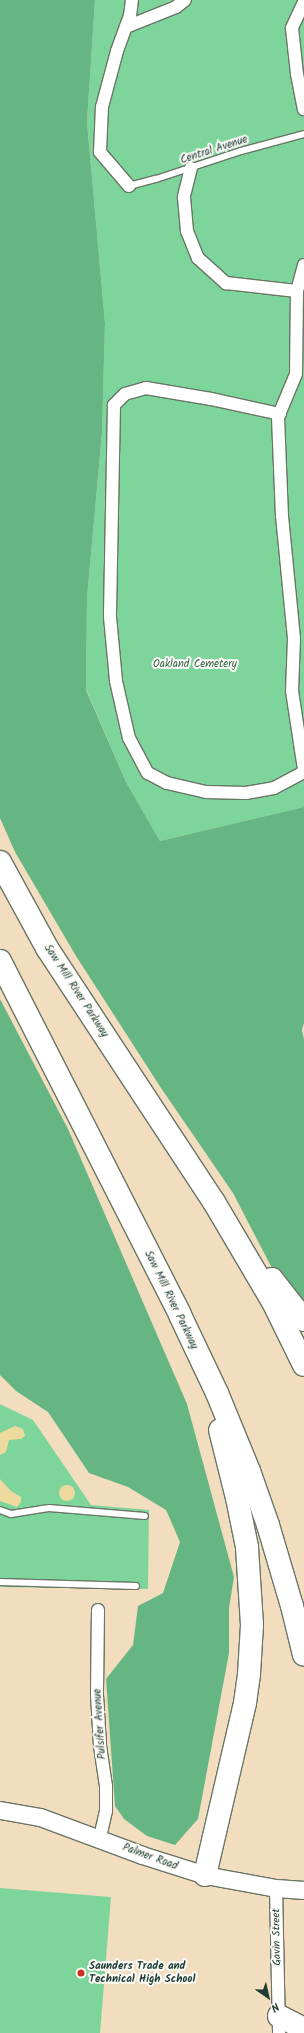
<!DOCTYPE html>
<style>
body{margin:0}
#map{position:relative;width:304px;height:2033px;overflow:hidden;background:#f2ddbf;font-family:Kalam,sans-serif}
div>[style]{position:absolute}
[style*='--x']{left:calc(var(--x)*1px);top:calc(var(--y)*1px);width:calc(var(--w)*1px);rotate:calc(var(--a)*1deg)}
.green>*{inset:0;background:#7dd59b}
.forest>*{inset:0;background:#66b683}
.sand>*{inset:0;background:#eeda9e}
.round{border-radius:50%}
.roads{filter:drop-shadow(1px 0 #697565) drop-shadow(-1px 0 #697565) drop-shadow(0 1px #697565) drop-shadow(0 -1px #697565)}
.lane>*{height:6px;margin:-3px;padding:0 3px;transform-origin:3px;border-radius:3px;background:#fff}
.street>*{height:12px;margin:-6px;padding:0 6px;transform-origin:6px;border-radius:6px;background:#fff}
.secondary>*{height:17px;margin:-8.5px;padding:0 8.5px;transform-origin:8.5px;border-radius:8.5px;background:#fff}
.highway>*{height:22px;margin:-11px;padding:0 11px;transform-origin:11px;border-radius:11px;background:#fff}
.dots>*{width:11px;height:11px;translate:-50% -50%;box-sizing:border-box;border:2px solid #fdfcf7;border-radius:50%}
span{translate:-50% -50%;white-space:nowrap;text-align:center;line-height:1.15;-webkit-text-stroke:4px #fdfcf7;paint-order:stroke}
.street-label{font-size:11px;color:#1f3d34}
.park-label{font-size:11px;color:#36634e}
.poi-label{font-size:11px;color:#1f3d34;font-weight:700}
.left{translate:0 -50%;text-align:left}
.north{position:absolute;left:248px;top:1977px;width:40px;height:40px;-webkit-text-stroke:3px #fdfcf7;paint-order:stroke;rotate:146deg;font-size:11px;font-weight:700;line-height:16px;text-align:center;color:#1f3d34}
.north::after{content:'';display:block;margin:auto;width:14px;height:18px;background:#1f3d34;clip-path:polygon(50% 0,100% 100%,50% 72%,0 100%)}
</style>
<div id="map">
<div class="green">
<i style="clip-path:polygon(95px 0,304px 0,304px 807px,160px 841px,126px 782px,86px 689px,87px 598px,102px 433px,105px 323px,87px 122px)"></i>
<i style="clip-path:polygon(0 1404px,33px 1420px,91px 1505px,149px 1510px,148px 1589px,0 1587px)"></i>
<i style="clip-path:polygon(0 1888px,111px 1897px,100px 2033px,0 2033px)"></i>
</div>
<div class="forest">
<i style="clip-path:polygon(0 0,95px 0,87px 122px,105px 323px,102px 433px,87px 598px,86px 690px,126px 782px,160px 841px,304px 807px,304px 1023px,302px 1030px,304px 1039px,304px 1330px,233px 1193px,161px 1088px,76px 956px,15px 852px,0 818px)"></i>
<i style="clip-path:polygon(0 999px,68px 1129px,187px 1404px,234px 1577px,229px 1608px,229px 1653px,198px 1819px,175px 1845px,147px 1836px,124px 1819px,115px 1806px,106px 1679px,133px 1645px,138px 1606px,163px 1593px,180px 1542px,166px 1510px,128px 1487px,89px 1473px,48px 1412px,16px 1391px,0 1375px)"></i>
</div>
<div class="sand">
<i style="clip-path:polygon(15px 1426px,23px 1429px,25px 1436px,21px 1439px,9px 1440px,6px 1452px,0 1455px,0 1433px)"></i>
<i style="clip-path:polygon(0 1479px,11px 1491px,21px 1497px,21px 1502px,17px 1507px,0 1501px)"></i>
<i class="round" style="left:59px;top:1485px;width:16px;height:16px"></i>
</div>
<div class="roads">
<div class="lane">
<i style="--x:129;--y:186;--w:28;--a:-15"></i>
<i style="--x:156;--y:179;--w:89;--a:-18.2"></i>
<i style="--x:241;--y:151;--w:65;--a:-15.1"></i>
<i style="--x:0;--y:1510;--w:12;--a:20"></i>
<i style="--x:11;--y:1514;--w:38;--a:-9"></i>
<i style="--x:49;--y:1508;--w:96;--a:4.8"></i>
<i style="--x:0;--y:1582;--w:136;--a:1.7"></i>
</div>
<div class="street">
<i style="--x:304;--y:2;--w:29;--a:115"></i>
<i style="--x:292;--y:28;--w:46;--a:83.8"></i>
<i style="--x:297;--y:74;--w:36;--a:79"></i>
<i style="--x:126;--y:27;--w:54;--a:-21.8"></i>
<i style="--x:176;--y:7;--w:11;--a:-38"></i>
<i style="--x:191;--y:168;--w:30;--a:104"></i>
<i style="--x:184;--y:197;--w:34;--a:85"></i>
<i style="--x:187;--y:231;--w:29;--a:68"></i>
<i style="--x:198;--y:258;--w:38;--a:42"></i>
<i style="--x:226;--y:283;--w:71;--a:6.4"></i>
<i style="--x:129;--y:186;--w:45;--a:-130.5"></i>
<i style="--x:100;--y:152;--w:45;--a:-87.5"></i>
<i style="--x:102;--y:107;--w:58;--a:-75"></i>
<i style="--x:117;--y:51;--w:37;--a:-70"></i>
<i style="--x:130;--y:16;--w:16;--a:-83"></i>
<i style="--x:304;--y:265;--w:27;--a:105"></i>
<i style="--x:297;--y:291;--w:83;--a:90.7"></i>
<i style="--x:296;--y:374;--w:47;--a:112.7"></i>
<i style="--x:278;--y:417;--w:99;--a:87.7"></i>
<i style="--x:282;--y:516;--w:124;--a:84.4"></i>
<i style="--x:294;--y:639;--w:52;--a:92.2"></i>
<i style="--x:292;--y:691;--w:79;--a:81.3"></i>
<i style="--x:280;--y:414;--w:71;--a:-167.7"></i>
<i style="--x:211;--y:399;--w:66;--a:-170.4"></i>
<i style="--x:146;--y:388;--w:22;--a:164"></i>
<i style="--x:125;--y:394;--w:16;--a:135"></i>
<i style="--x:114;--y:405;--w:212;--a:91.1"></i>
<i style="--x:110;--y:617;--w:64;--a:84.6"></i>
<i style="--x:116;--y:681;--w:58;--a:77.2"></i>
<i style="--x:129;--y:738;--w:40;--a:62"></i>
<i style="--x:148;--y:773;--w:21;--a:28"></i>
<i style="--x:167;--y:783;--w:40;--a:13"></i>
<i style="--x:206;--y:792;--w:40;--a:1.4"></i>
<i style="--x:246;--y:793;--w:28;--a:-10"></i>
<i style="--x:274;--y:788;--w:34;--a:-28"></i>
<i style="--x:98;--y:1610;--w:85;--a:90.7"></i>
<i style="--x:97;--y:1695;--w:51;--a:86.6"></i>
<i style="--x:100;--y:1746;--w:40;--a:81.5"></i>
<i style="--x:106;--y:1786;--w:25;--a:90"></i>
<i style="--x:106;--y:1811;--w:28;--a:103"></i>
<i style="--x:276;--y:1888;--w:145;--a:88.8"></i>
</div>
<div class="secondary">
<i style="--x:0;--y:1810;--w:41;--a:9.9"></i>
<i style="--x:40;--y:1817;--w:109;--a:20.4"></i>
<i style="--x:142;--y:1855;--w:66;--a:17.6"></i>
<i style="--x:205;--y:1875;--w:72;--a:10.4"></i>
<i style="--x:276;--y:1888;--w:28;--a:4"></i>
</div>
<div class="highway">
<i style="--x:0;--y:862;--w:98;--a:61.3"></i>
<i style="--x:47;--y:948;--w:304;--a:56.7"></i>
<i style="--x:214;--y:1202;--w:116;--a:59.5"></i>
<i style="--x:273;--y:1302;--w:70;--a:63.8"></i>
<i style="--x:0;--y:961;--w:397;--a:63"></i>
<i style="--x:180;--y:1315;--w:86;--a:64.6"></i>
<i style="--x:217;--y:1393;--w:84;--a:67.7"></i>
<i style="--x:249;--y:1471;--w:57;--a:70.6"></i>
<i style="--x:268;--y:1525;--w:84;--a:73.5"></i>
<i style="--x:292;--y:1606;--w:50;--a:76.2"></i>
<i style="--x:272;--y:1279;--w:52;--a:52"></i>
<i style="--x:205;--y:1875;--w:177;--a:-76.9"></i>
<i style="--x:245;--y:1703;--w:29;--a:-82"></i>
<i style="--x:249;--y:1674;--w:49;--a:-86.5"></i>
<i style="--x:252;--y:1625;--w:78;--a:-93.7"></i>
<i style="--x:247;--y:1547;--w:50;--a:-101.5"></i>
<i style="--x:237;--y:1498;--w:70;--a:-104"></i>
<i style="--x:279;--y:2016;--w:28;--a:27"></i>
</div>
</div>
<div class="dots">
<i style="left:81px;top:1973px;background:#c8321e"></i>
</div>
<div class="street-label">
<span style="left:214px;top:150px;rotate:-18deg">Central Avenue</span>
<span style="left:76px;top:991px;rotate:57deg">Saw Mill River Parkway</span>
<span style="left:171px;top:1300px;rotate:64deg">Saw Mill River Parkway</span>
<span style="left:100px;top:1724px;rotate:-94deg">Pulsifer Avenue</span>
<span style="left:150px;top:1857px;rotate:20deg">Palmer Road</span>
<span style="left:277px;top:1937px;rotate:-91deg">Gavin Street</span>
</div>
<div class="park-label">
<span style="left:195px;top:664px">Oakland Cemetery</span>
</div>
<div class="poi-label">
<span class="left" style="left:89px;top:1973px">Saunders Trade and<br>Technical High School</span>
</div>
<div class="north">N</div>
</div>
